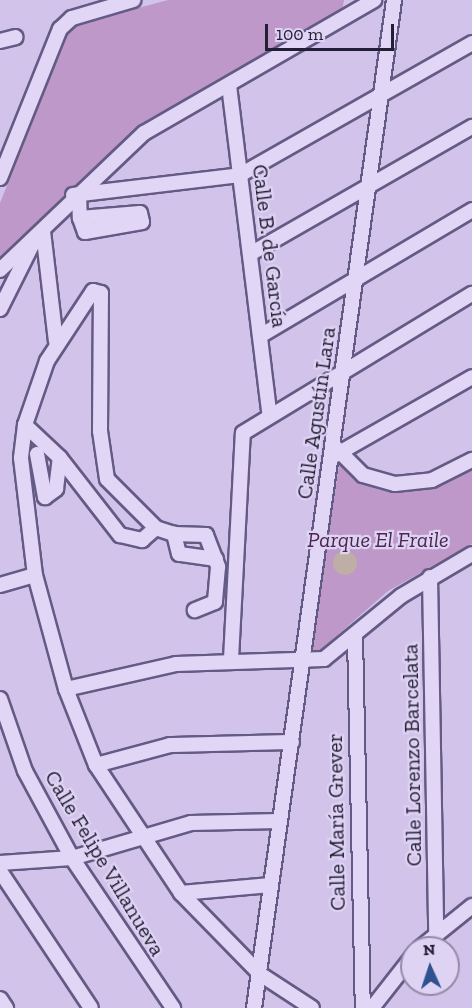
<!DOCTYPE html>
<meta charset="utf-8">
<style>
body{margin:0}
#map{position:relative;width:472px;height:1008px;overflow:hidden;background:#d2c3eb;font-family:"Zilla Slab",serif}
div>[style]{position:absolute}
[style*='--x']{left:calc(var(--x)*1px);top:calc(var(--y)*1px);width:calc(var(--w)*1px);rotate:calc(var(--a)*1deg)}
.green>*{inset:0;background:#bd98c8}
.water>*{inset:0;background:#beaea5}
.round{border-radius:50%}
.roads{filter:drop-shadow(2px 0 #635b84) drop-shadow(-2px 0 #635b84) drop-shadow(0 2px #635b84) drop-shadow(0 -2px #635b84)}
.minor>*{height:14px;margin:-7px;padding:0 7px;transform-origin:7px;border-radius:7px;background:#e2d6f6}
span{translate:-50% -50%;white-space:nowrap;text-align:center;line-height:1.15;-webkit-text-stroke:4.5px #ded3f3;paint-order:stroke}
.street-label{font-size:22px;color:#221e35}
.park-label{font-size:22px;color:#4c2650;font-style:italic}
.north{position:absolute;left:400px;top:936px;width:60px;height:60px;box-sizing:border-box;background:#ded3f3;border:2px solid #938ba7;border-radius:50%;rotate:357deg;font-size:16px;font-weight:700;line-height:24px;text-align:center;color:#221e35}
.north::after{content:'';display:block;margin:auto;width:21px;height:27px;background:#2f5190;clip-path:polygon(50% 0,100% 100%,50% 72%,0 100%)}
.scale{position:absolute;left:265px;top:24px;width:129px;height:27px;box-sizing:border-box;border:3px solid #221e35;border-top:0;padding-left:8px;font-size:18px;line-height:21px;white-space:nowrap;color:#221e35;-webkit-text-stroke:4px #ded3f3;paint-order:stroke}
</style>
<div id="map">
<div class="green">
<i style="clip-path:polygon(168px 0,344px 0,342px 12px,135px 129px,0 260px,0 203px,71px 26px)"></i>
<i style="clip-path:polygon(339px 465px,371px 487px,414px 491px,472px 469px,472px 544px,388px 591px,317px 653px,311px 650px)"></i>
</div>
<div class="water">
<i class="round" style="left:333px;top:551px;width:24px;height:24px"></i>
</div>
<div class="roads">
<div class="minor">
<i style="--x:0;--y:41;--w:16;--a:-14"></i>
<i style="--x:229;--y:85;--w:329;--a:83"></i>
<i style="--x:0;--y:178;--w:161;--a:-68.1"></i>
<i style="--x:60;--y:29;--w:16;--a:-43"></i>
<i style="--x:72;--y:18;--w:64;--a:-16.4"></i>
<i style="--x:79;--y:194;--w:24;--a:88"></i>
<i style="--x:80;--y:218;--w:60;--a:-4.8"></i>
<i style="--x:140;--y:213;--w:9;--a:77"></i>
<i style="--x:142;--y:222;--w:58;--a:170"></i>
<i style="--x:85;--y:232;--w:15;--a:-110"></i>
<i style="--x:73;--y:195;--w:168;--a:-6.8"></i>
<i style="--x:240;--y:175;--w:267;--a:-29.6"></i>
<i style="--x:43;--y:231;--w:111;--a:83.3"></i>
<i style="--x:250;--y:254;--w:256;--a:-29.8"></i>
<i style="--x:0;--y:270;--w:199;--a:-43.6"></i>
<i style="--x:144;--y:133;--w:266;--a:-30"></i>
<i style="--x:0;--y:309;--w:74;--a:-63.4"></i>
<i style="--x:260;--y:336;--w:247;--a:-30.7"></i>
<i style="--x:25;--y:425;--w:48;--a:43.3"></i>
<i style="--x:60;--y:458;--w:98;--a:52.1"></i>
<i style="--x:120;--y:535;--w:23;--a:13"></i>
<i style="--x:142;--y:540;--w:18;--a:-41"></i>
<i style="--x:334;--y:446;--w:41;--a:45"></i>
<i style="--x:363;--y:475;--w:33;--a:16"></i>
<i style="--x:395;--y:484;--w:37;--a:-6"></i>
<i style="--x:432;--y:480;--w:45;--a:-26.6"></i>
<i style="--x:37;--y:454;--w:44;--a:79.5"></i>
<i style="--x:45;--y:497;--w:14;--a:-36"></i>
<i style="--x:56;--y:489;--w:31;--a:-83"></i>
<i style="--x:332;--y:457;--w:161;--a:-29.7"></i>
<i style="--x:174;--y:534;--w:32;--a:2"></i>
<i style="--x:206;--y:535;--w:34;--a:69"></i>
<i style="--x:218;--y:567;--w:35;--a:95"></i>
<i style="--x:215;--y:602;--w:22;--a:158"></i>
<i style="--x:216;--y:559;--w:37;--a:-172"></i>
<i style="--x:179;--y:554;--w:21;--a:-104"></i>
<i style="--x:174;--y:534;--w:19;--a:-162"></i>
<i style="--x:156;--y:528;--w:69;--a:-135"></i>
<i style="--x:107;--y:479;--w:49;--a:-98.3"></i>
<i style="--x:100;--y:431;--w:138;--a:-89.6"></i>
<i style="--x:101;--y:293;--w:8;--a:-166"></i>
<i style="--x:93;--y:291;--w:84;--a:123.3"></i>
<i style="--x:47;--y:361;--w:68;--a:109"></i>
<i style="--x:25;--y:425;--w:33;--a:97"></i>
<i style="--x:21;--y:458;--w:118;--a:83.2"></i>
<i style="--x:35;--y:575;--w:118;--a:74.8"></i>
<i style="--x:66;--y:689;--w:82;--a:68.5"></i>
<i style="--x:96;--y:765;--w:154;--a:56.4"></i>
<i style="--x:181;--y:893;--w:113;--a:45.7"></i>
<i style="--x:260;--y:974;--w:62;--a:33.2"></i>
<i style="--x:430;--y:577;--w:355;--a:89"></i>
<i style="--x:0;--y:585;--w:36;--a:-16"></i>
<i style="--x:355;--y:635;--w:373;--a:88.8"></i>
<i style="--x:231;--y:659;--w:226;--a:-87"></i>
<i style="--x:243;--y:433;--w:268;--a:-31.3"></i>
<i style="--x:66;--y:689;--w:113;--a:-12.8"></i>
<i style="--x:176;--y:664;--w:148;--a:-1.9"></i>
<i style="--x:324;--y:659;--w:99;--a:-39.3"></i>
<i style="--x:401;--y:596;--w:82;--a:-30.6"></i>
<i style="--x:0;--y:699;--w:76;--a:70.9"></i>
<i style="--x:25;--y:771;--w:99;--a:61.6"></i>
<i style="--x:72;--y:858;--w:181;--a:56"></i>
<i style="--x:96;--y:765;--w:77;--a:-15.1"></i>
<i style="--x:170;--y:745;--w:122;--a:-1.4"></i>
<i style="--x:0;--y:863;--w:72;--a:-4"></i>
<i style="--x:72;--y:858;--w:124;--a:-16.4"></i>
<i style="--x:191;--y:823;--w:88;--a:-1.3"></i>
<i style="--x:0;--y:871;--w:164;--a:56.4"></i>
<i style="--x:181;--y:893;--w:90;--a:-5.1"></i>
<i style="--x:420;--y:948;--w:67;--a:-38.9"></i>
<i style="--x:0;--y:999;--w:11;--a:56"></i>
<i style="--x:254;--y:1008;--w:1018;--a:-82.09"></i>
<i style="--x:372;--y:1008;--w:65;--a:-51.9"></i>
</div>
</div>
<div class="street-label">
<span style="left:270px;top:246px;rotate:83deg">Calle B. de García</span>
<span style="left:316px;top:413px;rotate:-82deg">Calle Agustín Lara</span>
<span style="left:412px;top:755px;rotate:-91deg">Calle Lorenzo Barcelata</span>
<span style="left:336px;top:822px;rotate:-91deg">Calle María Grever</span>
<span style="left:105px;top:863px;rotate:59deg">Calle Felipe Villanueva</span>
</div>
<div class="park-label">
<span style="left:378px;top:540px">Parque El Fraile</span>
</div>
<div class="north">N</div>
<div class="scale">100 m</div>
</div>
